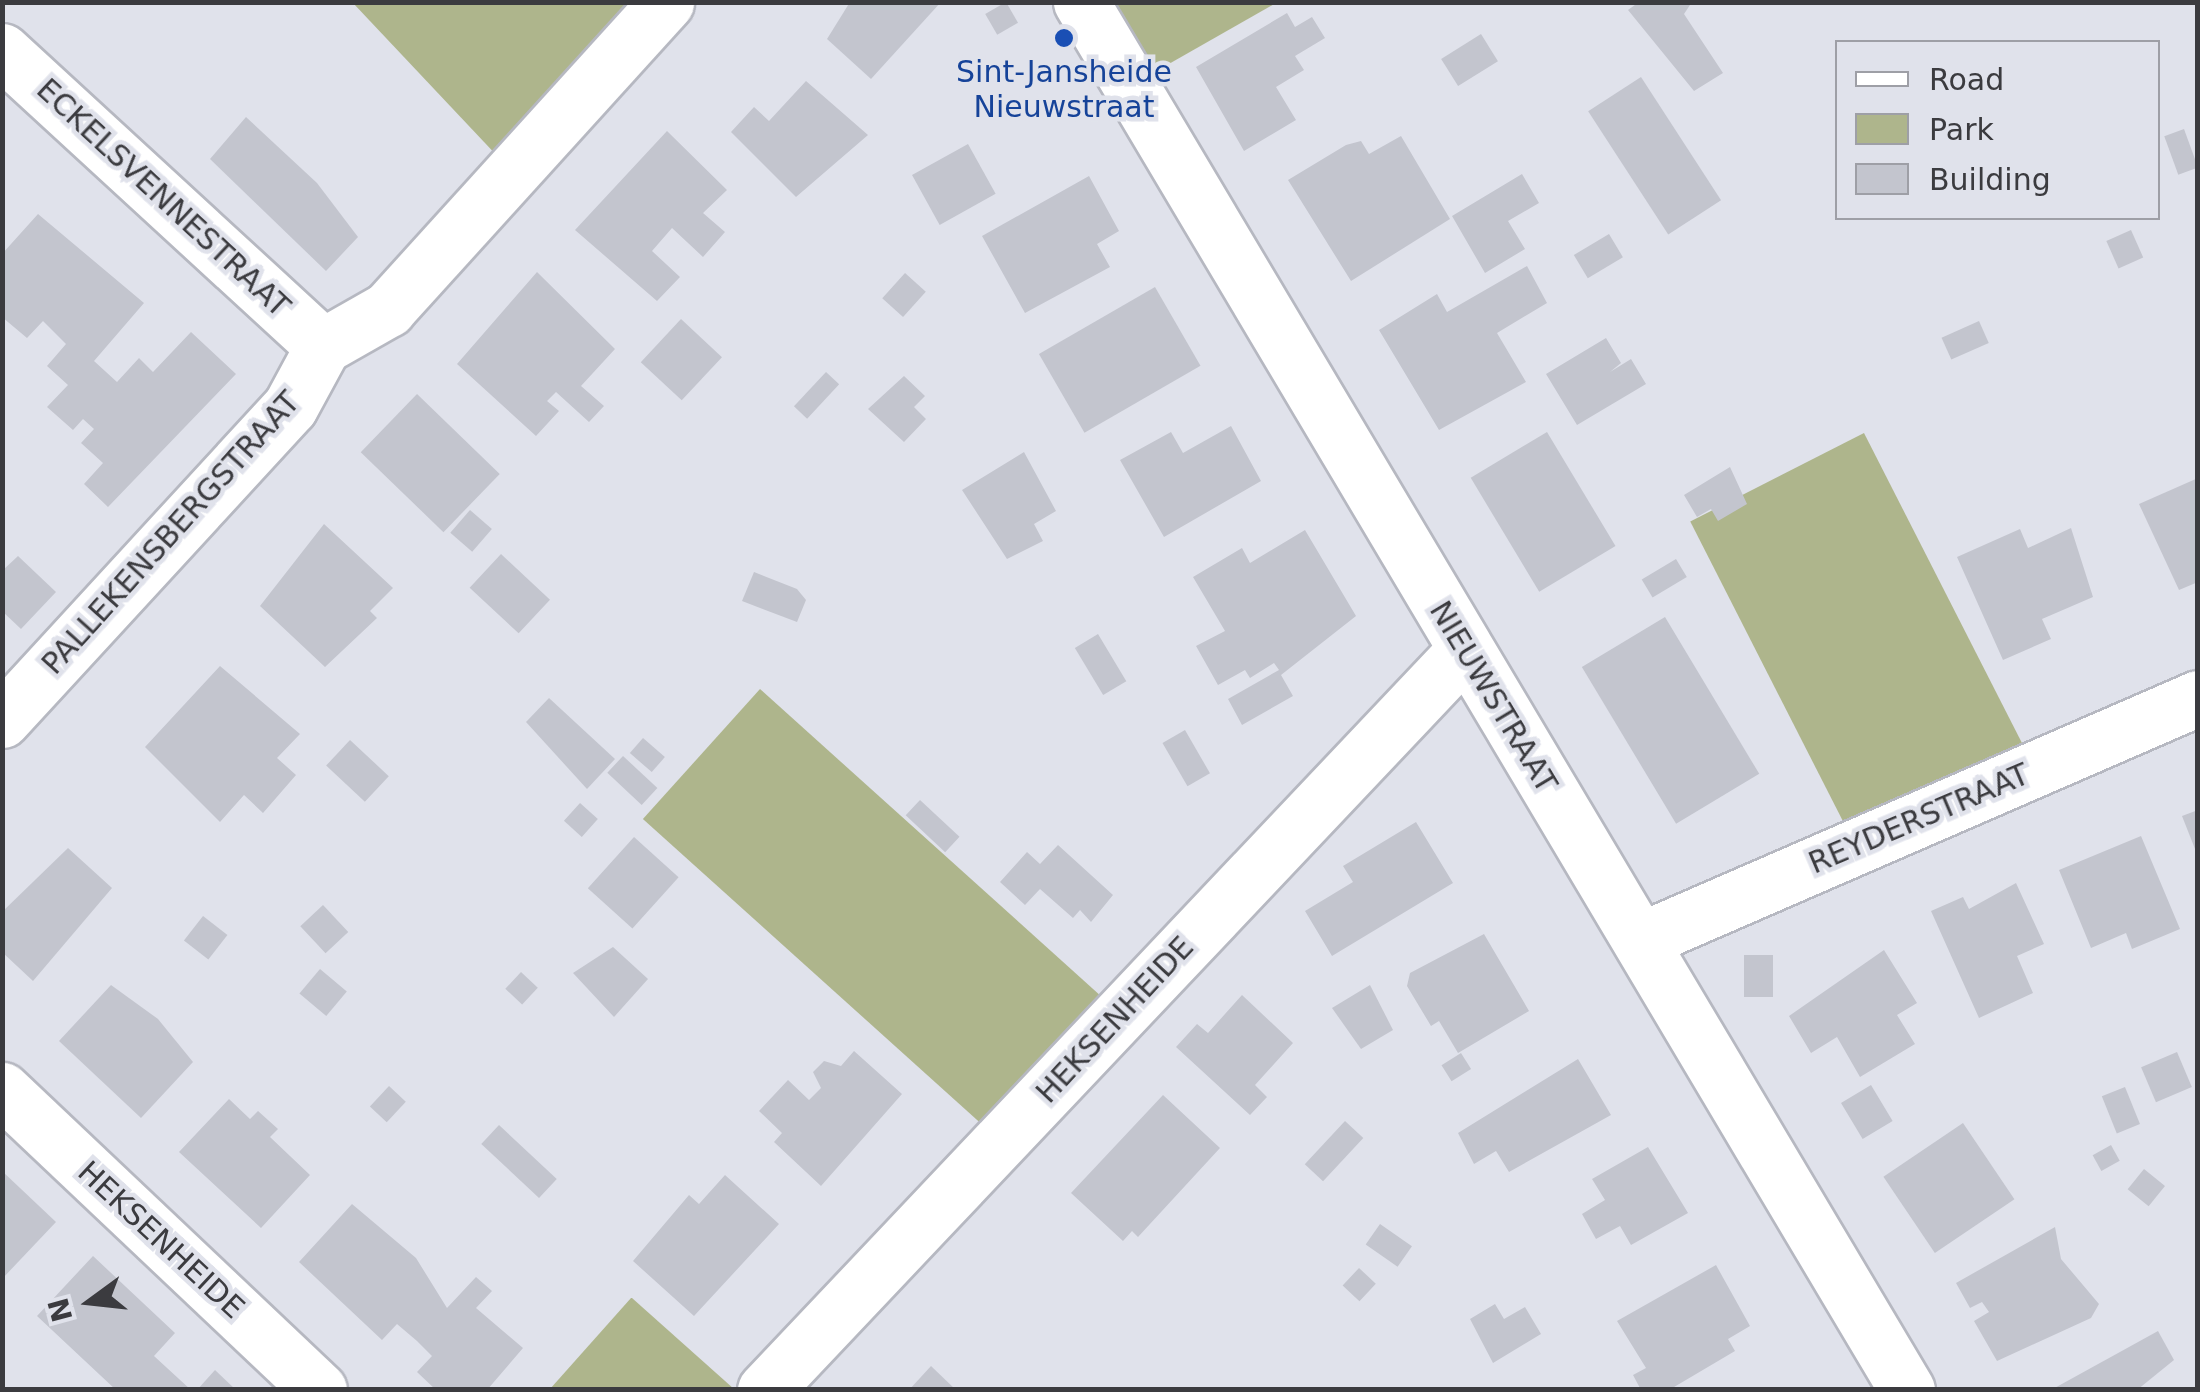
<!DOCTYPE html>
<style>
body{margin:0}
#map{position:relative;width:2200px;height:1392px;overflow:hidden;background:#e0e2eb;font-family:"DejaVu Sans",sans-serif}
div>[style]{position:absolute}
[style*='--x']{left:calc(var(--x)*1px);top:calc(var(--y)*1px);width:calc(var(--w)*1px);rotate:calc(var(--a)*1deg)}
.green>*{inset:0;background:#aeb58c;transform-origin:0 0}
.building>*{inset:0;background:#c3c5ce;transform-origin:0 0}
.roads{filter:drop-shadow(2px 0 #b6b8c1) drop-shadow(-2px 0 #b6b8c1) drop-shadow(0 2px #b6b8c1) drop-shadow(0 -2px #b6b8c1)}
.street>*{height:55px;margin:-27.5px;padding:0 27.5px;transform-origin:27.5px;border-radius:27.5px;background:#fff}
.dots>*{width:28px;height:28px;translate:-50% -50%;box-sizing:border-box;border:5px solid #e0e2eb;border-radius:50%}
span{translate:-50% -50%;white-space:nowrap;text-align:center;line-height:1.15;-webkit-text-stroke:9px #e0e2eb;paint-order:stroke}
.transit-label{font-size:30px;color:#164399}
.street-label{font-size:30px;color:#3b3b3f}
.frame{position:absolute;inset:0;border:5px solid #3b3b3f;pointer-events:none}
.legend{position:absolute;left:1835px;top:40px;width:325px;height:180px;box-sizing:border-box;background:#e0e2eb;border:2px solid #9e9fa6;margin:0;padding:12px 18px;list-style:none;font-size:30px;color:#3b3b3f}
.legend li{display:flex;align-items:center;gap:20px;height:50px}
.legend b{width:50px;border:2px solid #9e9fa6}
.north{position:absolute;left:40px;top:1252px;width:100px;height:100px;-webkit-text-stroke:8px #e0e2eb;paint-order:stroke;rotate:255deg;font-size:28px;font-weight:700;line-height:40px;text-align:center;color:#3b3b3f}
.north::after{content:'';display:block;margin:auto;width:35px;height:45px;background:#3b3b3f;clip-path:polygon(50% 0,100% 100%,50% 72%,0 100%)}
</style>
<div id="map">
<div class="green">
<i style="clip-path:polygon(353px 3px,643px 3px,501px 160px)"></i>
<i style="clip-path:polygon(1112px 3px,1276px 3px,1153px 73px)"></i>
<i style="left:1864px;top:433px;width:353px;height:195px;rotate:63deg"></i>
<i style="left:760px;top:689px;width:462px;height:175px;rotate:42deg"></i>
<i style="clip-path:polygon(631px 1298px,632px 1298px,734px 1389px,550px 1389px)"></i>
</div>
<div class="building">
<i style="clip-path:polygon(850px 2px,941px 2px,871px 79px,827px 39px)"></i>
<i style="left:1006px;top:2px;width:24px;height:24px;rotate:60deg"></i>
<i style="clip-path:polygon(1639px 2px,1692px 2px,1684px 14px,1723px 73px,1694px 91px,1628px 10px)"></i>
<i style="clip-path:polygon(1287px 13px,1295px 27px,1312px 17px,1325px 38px,1295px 56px,1304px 70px,1276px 87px,1296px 120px,1244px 151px,1196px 67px)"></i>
<i style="left:1481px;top:34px;width:32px;height:47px;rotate:58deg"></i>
<i style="left:1641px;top:77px;width:147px;height:63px;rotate:57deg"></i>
<i style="clip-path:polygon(806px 81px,868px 135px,796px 197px,731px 132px,754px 107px,769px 121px)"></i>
<i style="clip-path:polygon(246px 117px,317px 183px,358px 237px,326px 271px,210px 159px)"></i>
<i style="left:2184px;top:129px;width:41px;height:21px;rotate:70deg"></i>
<i style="clip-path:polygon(667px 131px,727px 190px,703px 213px,725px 232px,703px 257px,672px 228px,652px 251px,680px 277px,657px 301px,575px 230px)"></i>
<i style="clip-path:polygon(1401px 136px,1450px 219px,1351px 281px,1288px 180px,1346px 145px,1361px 141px,1369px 154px)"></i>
<i style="left:968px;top:144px;width:57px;height:64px;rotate:61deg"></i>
<i style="clip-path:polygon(1522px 174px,1539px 203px,1508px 221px,1525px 249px,1485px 273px,1452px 216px)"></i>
<i style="clip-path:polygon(1089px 176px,1119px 231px,1097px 244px,1110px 267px,1025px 313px,982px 236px)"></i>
<i style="clip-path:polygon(38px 214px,144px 303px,94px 361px,117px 382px,139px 358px,153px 372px,191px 332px,236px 374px,108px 507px,84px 484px,103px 463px,81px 443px,94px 429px,83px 419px,73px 430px,47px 407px,68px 385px,47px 366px,66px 344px,43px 321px,27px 338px,2px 317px,2px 254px)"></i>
<i style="left:2131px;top:230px;width:30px;height:27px;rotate:66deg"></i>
<i style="left:1609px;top:234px;width:27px;height:41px;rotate:59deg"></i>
<i style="clip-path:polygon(1527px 266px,1547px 303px,1497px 333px,1526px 382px,1439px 430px,1379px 330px,1437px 294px,1447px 312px)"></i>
<i style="clip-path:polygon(537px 272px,615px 349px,581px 386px,604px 406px,589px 422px,556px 392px,547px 401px,559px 411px,536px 436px,457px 364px)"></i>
<i style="left:905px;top:273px;width:28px;height:34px;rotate:42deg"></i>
<i style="left:1155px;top:287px;width:91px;height:134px;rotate:60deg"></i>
<i style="left:681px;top:319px;width:56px;height:59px;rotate:43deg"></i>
<i style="left:1979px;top:321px;width:24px;height:41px;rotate:66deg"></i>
<i style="clip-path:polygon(1606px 338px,1621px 363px,1610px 372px,1631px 359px,1646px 384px,1577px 425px,1546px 374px)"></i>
<i style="left:826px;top:372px;width:18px;height:47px;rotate:43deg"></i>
<i style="clip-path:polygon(904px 376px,925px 396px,914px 407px,926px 419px,904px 442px,868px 409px)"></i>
<i style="left:417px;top:394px;width:115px;height:81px;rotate:44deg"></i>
<i style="clip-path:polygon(1231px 426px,1261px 481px,1164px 537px,1120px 460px,1171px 432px,1183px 453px)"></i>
<i style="left:1547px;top:432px;width:133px;height:89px;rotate:59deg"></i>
<i style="clip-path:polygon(1024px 452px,1056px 511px,1034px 524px,1043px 541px,1007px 559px,962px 490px)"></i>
<i style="clip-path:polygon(1730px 467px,1747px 504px,1718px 521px,1711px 509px,1697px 517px,1684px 495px)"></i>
<i style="clip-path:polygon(2198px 478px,2198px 582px,2179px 590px,2139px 504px)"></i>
<i style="left:470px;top:510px;width:29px;height:30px;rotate:41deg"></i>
<i style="clip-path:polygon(324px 524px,393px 588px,370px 611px,377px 618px,325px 667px,260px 606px)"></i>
<i style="clip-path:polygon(2071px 528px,2093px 597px,2042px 619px,2051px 639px,2003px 660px,1957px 557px,2020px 529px,2028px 548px)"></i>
<i style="clip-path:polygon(1305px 530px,1356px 616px,1281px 675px,1293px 696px,1242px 725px,1228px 699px,1279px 670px,1274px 663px,1250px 678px,1245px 670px,1218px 685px,1196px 646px,1225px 631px,1193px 577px,1242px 548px,1250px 563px)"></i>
<i style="left:501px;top:554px;width:67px;height:46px;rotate:43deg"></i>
<i style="clip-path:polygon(18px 556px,56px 592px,21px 629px,2px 611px,2px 571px)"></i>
<i style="left:1676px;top:559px;width:21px;height:40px;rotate:59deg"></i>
<i style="clip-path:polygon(754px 572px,797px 589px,806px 600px,797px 622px,742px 601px)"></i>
<i style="left:1665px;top:617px;width:183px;height:97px;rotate:59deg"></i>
<i style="left:1098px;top:634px;width:55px;height:27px;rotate:59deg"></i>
<i style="clip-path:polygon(220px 666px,300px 734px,277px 758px,296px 775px,263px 813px,244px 795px,220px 822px,145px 747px)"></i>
<i style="clip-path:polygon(549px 698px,615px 759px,587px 789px,526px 722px)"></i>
<i style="left:1185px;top:730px;width:50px;height:26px;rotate:60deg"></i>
<i style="left:643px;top:738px;width:29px;height:20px;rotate:41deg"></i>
<i style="left:350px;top:740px;width:53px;height:35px;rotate:43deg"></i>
<i style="left:623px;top:756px;width:47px;height:23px;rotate:43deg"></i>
<i style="left:920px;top:800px;width:54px;height:21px;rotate:43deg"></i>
<i style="left:580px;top:803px;width:24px;height:24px;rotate:42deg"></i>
<i style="clip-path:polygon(2198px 810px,2198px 854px,2197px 854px,2182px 816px)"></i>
<i style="clip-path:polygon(1416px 822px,1453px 883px,1332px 956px,1305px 911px,1353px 882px,1343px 866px)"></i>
<i style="clip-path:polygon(2141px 836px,2180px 929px,2132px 949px,2126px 933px,2091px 948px,2059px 870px)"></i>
<i style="left:634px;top:837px;width:60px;height:69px;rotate:42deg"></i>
<i style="clip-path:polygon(1058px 845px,1113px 895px,1091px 922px,1080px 910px,1073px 918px,1040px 889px,1025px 905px,1000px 882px,1027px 852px,1040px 864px)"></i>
<i style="clip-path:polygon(68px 848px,112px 888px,33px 981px,2px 952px,2px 912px)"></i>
<i style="clip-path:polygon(2016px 883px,2044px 944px,2017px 956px,2033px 993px,1979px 1018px,1931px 911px,1963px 897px,1969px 909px)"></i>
<i style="left:323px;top:905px;width:37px;height:31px;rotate:47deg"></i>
<i style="left:203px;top:916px;width:31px;height:31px;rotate:38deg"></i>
<i style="clip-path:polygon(1484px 934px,1529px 1011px,1458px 1053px,1439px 1021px,1431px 1026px,1407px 986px,1410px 973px)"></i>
<i style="clip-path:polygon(613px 947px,648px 979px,614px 1017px,573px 973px)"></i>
<i style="clip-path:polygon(1884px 950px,1917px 1003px,1897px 1015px,1915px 1044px,1860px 1077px,1837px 1037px,1811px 1053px,1789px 1016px)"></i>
<i style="left:1744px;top:955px;width:29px;height:42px"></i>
<i style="left:320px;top:969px;width:35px;height:32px;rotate:40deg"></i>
<i style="left:521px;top:972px;width:23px;height:23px;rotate:43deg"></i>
<i style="clip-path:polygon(111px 985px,158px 1019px,193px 1062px,141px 1118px,59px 1041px)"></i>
<i style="clip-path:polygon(1370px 985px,1393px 1030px,1361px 1049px,1332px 1008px)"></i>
<i style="clip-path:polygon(1242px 995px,1293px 1043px,1255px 1085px,1267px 1097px,1250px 1115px,1176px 1047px,1197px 1024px,1208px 1033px)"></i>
<i style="clip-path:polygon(854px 1051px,902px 1094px,821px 1186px,774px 1142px,782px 1133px,759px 1111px,788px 1080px,809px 1100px,821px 1088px,813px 1072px,824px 1061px,841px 1066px)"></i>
<i style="left:2177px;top:1052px;width:38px;height:39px;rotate:67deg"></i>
<i style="left:1461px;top:1053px;width:19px;height:23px;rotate:58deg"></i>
<i style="clip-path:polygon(1578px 1059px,1611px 1115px,1509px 1172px,1496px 1151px,1474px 1164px,1458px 1133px)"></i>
<i style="left:1871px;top:1085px;width:42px;height:35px;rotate:59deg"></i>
<i style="left:389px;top:1086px;width:23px;height:28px;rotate:43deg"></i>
<i style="left:2125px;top:1087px;width:40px;height:25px;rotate:68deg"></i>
<i style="clip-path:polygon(1163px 1095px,1220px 1148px,1138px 1237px,1132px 1231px,1123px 1241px,1071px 1193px)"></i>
<i style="clip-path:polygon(229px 1099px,250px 1119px,258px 1111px,278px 1129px,270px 1137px,310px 1175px,261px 1228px,179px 1152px)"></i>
<i style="left:1345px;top:1121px;width:25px;height:59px;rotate:43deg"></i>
<i style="left:1963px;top:1123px;width:92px;height:96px;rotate:56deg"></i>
<i style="left:499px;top:1125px;width:79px;height:26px;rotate:43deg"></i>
<i style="left:2111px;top:1145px;width:18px;height:21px;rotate:61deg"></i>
<i style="clip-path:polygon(1648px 1147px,1688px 1213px,1631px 1245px,1620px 1226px,1596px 1239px,1582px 1214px,1605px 1200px,1592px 1179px)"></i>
<i style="left:2144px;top:1169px;width:27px;height:26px;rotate:39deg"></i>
<i style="clip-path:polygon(2px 1171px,56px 1222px,2px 1279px)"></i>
<i style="clip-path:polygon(725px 1175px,779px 1224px,694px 1316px,633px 1261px,689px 1195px,699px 1204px)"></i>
<i style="clip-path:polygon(352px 1204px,416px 1258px,447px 1308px,476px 1277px,492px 1291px,476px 1308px,523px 1348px,487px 1390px,436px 1390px,417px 1372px,432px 1356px,417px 1341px,397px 1324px,382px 1340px,299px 1262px)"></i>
<i style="left:1380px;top:1224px;width:39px;height:25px;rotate:35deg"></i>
<i style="clip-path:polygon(2055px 1227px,2061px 1259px,2099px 1304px,2091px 1318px,1997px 1361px,1974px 1321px,1989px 1312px,1982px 1302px,1970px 1308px,1956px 1283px)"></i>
<i style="clip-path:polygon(93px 1256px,175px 1333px,154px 1356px,191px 1390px,116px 1390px,37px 1316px)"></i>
<i style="clip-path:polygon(1716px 1265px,1750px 1326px,1728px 1339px,1735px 1351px,1669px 1390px,1641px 1390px,1633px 1375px,1646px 1368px,1617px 1321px)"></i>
<i style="left:1359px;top:1268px;width:23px;height:24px;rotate:43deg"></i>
<i style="clip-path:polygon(1495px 1304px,1504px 1319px,1525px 1307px,1541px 1334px,1493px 1363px,1470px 1319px)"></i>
<i style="clip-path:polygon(2158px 1331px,2174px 1360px,2137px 1390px,2051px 1390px)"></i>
<i style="clip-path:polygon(931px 1366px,956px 1390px,909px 1390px)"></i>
<i style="clip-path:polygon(215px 1370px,236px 1390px,197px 1390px)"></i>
</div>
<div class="roads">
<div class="street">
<i style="--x:1081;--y:2;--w:1615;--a:59.24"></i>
<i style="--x:2;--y:51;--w:436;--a:42.6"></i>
<i style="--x:2;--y:720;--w:425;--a:-47.4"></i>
<i style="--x:290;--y:407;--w:69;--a:-61.6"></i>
<i style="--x:323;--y:346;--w:75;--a:-29.6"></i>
<i style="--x:388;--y:309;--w:414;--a:-47.8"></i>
<i style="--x:1641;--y:940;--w:607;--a:-23.48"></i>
<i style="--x:2;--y:1090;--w:436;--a:43.4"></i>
<i style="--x:765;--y:1390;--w:1017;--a:-46.59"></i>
</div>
</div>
<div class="dots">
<i style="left:1064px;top:38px;background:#1a4fb4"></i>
</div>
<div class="transit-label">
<span style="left:1064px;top:89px">Sint-Jansheide<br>Nieuwstraat</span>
</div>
<div class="street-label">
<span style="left:163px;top:198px;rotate:43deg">ECKELSVENNESTRAAT</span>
<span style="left:171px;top:533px;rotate:-48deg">PALLEKENSBERGSTRAAT</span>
<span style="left:1493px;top:697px;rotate:59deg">NIEUWSTRAAT</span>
<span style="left:1919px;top:819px;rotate:-23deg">REYDERSTRAAT</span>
<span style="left:1115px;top:1020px;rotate:-47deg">HEKSENHEIDE</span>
<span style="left:161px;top:1240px;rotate:43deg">HEKSENHEIDE</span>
</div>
<div class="frame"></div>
<ul class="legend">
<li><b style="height:12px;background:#fff"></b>Road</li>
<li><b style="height:28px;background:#aeb58c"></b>Park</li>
<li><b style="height:28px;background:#c3c5ce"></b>Building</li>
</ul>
<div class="north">N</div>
</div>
